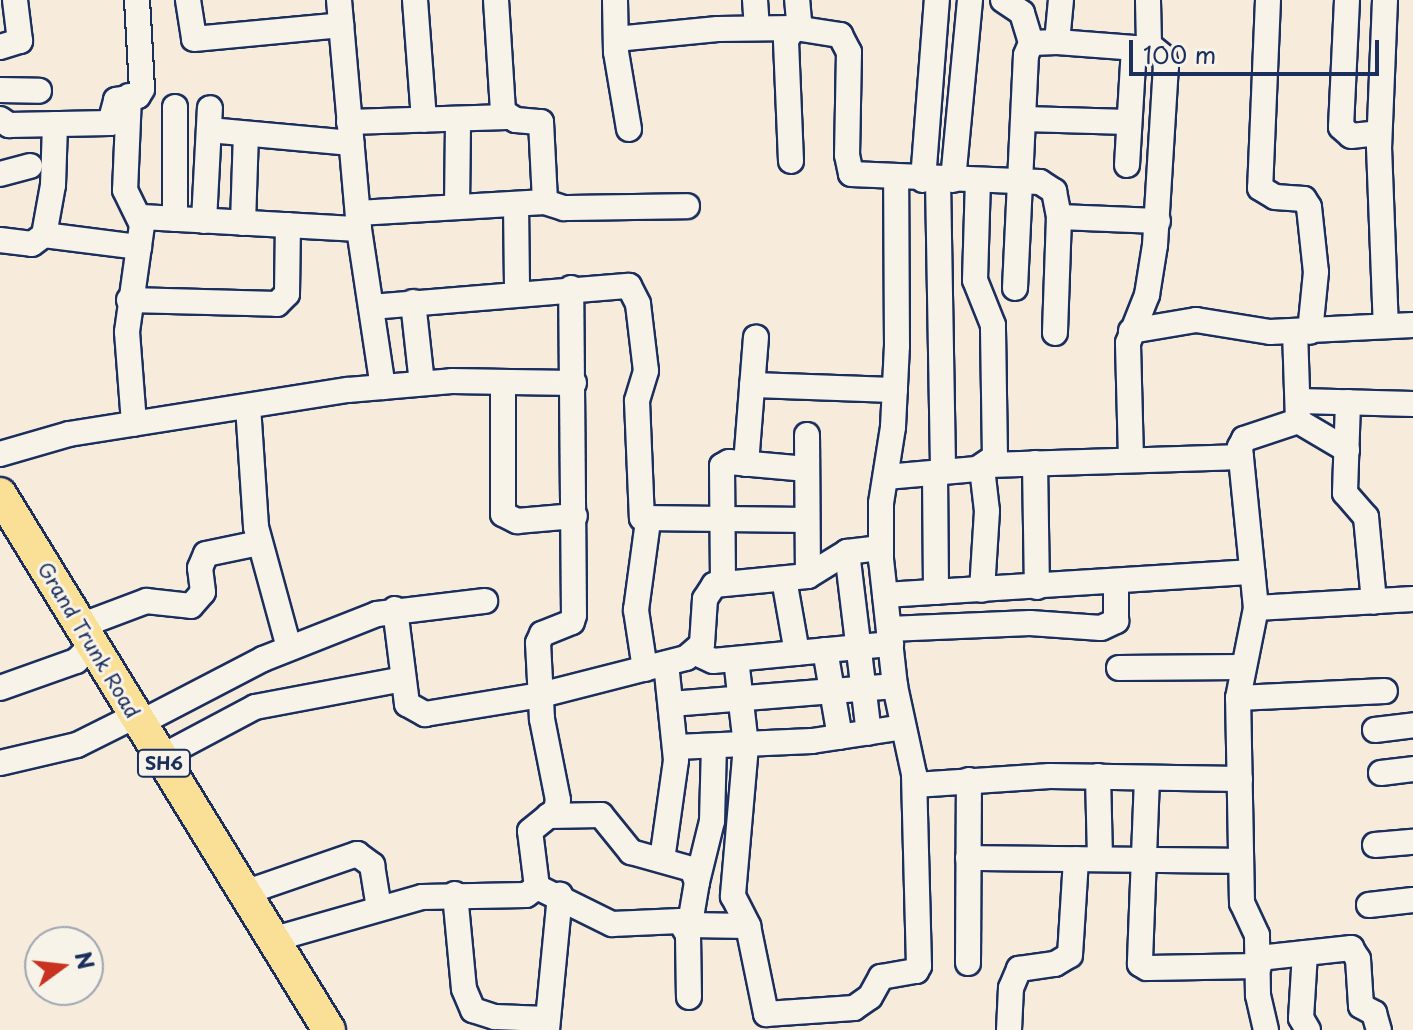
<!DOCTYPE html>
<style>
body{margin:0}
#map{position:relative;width:1413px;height:1030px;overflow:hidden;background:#f7ecdb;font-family:"Playpen Sans",sans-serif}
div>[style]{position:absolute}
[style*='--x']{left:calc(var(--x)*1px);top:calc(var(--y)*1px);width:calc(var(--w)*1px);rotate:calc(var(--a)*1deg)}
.roads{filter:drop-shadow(2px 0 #1b2f5e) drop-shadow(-2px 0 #1b2f5e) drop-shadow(0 2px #1b2f5e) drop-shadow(0 -2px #1b2f5e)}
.minor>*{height:24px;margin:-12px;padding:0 12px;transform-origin:12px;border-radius:12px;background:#f7f3e8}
.major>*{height:32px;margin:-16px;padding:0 16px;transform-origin:16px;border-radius:16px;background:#fadf96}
span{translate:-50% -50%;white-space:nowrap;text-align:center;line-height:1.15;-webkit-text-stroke:6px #f7f3e8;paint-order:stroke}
.shield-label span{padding:2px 6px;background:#f7f3e8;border:2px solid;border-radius:6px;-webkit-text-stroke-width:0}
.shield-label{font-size:18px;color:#1b2f5e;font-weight:700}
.street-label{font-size:20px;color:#1b2f5e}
.north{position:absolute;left:24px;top:926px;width:80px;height:80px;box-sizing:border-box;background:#f7f3e8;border:2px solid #9fa5b1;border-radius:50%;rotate:75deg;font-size:22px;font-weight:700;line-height:32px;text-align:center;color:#1b2f5e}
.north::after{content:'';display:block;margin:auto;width:28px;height:36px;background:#c8321e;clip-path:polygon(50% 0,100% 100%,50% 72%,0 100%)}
.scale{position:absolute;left:1129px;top:40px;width:250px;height:36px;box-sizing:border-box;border:4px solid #1b2f5e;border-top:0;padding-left:10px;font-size:24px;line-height:28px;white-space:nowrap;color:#1b2f5e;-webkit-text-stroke:6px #f7f3e8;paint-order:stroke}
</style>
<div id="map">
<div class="roads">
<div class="minor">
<i style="--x:188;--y:0;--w:39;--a:81"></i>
<i style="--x:194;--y:39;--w:148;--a:-5.4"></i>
<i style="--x:339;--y:0;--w:230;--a:85"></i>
<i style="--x:359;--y:229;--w:160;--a:81.4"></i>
<i style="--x:415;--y:0;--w:120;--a:85.7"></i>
<i style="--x:496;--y:0;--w:112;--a:86.4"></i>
<i style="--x:503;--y:112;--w:15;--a:32"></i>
<i style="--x:516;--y:120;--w:25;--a:5"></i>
<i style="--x:541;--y:122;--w:80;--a:87.1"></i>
<i style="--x:545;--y:202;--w:20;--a:18"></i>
<i style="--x:564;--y:208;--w:123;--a:-0.9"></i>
<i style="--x:615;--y:0;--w:52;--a:88.9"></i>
<i style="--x:616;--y:52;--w:78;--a:80.4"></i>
<i style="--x:755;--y:0;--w:28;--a:86"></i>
<i style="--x:1003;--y:0;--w:23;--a:34"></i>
<i style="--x:1022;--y:13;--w:31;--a:73"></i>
<i style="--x:1268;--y:0;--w:188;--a:92.4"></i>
<i style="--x:1260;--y:188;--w:17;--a:31"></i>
<i style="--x:1275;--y:197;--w:29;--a:4"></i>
<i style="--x:1304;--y:199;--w:9;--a:58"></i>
<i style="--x:1309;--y:207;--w:65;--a:83.9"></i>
<i style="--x:1316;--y:272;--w:60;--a:95.7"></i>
<i style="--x:1347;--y:0;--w:127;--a:92.7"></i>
<i style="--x:1341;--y:127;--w:13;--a:42"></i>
<i style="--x:1351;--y:136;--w:28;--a:-6"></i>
<i style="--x:1385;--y:0;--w:147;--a:92.3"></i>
<i style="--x:1379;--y:147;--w:179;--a:87.8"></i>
<i style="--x:616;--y:39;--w:102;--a:-5.6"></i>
<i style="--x:718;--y:29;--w:77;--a:-0.7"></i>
<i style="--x:795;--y:28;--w:46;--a:8.8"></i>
<i style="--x:840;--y:35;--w:19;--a:62"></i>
<i style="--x:849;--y:52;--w:103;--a:91.1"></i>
<i style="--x:847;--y:155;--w:19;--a:78"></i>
<i style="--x:851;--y:174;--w:189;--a:2.4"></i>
<i style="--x:1040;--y:182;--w:17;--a:33"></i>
<i style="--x:1054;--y:191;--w:26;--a:79"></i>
<i style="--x:1059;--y:217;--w:116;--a:92"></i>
<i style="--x:1057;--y:42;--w:90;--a:4.4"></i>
<i style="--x:0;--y:47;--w:21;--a:-17"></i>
<i style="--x:20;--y:41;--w:41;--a:-97"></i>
<i style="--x:0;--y:90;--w:39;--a:1"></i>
<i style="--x:129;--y:96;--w:94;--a:92.4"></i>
<i style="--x:125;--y:190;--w:39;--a:64"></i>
<i style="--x:142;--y:225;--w:108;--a:98"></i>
<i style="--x:127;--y:332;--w:92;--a:85.6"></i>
<i style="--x:175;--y:107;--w:112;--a:90"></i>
<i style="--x:0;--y:119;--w:11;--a:34"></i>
<i style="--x:9;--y:125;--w:101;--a:-1.1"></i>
<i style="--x:110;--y:123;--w:24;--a:-75"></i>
<i style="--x:116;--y:100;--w:22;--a:-10"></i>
<i style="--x:138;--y:96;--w:8;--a:-60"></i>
<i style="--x:142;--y:89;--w:89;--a:-93.2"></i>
<i style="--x:1024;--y:119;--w:105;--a:1.6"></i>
<i style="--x:349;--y:122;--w:158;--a:-1.8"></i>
<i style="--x:209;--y:130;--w:143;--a:5.2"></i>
<i style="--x:791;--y:161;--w:121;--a:-92.4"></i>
<i style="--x:786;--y:40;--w:23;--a:-56"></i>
<i style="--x:799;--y:21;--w:21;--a:-95"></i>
<i style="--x:1127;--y:165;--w:117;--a:-86.6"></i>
<i style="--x:0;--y:174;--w:31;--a:-15"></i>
<i style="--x:923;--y:180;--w:181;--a:-85.6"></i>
<i style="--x:938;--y:180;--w:292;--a:89"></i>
<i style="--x:953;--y:180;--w:181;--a:-84.6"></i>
<i style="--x:516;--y:204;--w:87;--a:89.3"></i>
<i style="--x:457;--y:207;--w:88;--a:-89.3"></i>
<i style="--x:358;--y:213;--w:187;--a:-3.4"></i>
<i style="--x:142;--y:217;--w:217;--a:3.2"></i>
<i style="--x:1059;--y:217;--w:99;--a:2.3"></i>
<i style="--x:204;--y:221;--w:113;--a:-87"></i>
<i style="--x:243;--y:223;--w:89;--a:-88.1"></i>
<i style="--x:44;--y:235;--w:96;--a:7.2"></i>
<i style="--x:0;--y:240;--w:32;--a:7"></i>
<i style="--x:32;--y:244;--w:15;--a:-37"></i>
<i style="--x:44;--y:235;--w:51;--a:-79.8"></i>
<i style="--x:53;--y:185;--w:61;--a:-88.1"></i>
<i style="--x:1015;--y:288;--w:233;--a:-87.3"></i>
<i style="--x:1026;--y:55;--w:13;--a:-67"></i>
<i style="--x:1031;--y:43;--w:26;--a:-2"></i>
<i style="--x:1057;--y:42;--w:42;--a:-84.6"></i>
<i style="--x:129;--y:300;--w:148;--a:1.5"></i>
<i style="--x:277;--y:304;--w:14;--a:-45"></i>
<i style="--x:287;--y:294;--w:69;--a:-89.2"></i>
<i style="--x:413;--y:302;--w:81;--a:83.7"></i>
<i style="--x:371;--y:307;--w:259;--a:-4.7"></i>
<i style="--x:629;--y:286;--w:20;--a:63"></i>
<i style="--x:638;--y:304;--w:67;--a:83.2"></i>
<i style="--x:646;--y:371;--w:31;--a:107"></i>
<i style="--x:637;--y:401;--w:117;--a:87.6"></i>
<i style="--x:642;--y:518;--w:165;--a:0.7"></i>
<i style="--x:1131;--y:331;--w:66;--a:-9.6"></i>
<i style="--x:1196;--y:320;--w:75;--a:9.2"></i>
<i style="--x:1270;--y:332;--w:143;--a:-2.8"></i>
<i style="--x:503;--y:382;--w:132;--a:90"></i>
<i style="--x:503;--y:514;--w:16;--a:27"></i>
<i style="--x:517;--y:521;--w:58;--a:-4.9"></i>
<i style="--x:752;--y:385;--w:143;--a:2"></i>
<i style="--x:1299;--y:401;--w:114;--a:1.5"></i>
<i style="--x:1348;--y:402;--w:91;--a:91.9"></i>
<i style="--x:1345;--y:493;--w:32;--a:49"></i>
<i style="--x:1366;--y:517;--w:85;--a:84.6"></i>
<i style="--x:248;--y:406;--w:121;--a:86.2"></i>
<i style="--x:256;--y:527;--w:125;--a:74.7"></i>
<i style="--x:1298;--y:421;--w:57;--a:30.6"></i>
<i style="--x:807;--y:435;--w:141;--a:89.6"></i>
<i style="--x:0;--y:454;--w:72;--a:-16.2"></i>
<i style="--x:69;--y:434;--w:282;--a:-9"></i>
<i style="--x:348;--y:390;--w:104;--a:-4.9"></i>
<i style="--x:452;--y:381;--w:122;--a:0.9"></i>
<i style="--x:1131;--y:459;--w:116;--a:-91.5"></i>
<i style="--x:1128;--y:343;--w:52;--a:-68.4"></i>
<i style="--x:1147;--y:295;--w:51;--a:-80.9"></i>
<i style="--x:1155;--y:245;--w:178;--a:-86.5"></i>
<i style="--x:1166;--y:67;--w:10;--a:-101"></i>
<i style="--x:1164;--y:57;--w:19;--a:-141"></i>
<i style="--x:1149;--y:45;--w:45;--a:-91.3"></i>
<i style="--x:1035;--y:463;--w:124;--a:89.1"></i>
<i style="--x:746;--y:464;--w:127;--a:-85.5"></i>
<i style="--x:989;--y:465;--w:252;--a:-1.8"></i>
<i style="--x:982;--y:468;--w:43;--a:83.4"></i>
<i style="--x:987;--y:511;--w:79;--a:93.6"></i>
<i style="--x:935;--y:473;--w:119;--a:89.5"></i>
<i style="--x:886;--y:477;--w:91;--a:-5"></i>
<i style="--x:977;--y:469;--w:22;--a:-34"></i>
<i style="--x:995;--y:457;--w:132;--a:-90.9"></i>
<i style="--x:993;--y:325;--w:48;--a:-111.8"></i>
<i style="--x:975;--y:280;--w:99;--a:-88.3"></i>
<i style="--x:847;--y:552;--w:182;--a:83.1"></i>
<i style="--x:784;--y:579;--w:75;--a:80"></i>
<i style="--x:723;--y:582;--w:116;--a:-90.5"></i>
<i style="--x:722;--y:466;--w:8;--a:-30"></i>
<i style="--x:729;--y:462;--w:78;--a:5.1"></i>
<i style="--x:885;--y:595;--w:368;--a:-3.6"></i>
<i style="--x:1256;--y:608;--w:157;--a:-3.3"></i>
<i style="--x:395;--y:609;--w:96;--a:82.8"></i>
<i style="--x:407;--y:704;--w:21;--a:29"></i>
<i style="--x:425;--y:714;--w:118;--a:-9.3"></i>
<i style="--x:541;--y:695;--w:150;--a:-14.3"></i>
<i style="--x:686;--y:658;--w:21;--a:-41"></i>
<i style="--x:702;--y:644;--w:45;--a:-86.2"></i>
<i style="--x:705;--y:599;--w:17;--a:-57"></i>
<i style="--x:714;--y:585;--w:94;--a:-5.5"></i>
<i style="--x:808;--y:576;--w:46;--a:-31.6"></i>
<i style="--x:847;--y:552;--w:34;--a:-7"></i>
<i style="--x:80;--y:626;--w:71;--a:-20.7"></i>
<i style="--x:146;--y:601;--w:45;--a:6.3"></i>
<i style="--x:191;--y:606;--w:18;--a:-49"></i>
<i style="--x:203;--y:592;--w:24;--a:-97"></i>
<i style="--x:200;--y:568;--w:15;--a:-67"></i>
<i style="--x:206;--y:554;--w:54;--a:-11.7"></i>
<i style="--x:889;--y:629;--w:141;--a:-2.4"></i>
<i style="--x:1030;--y:623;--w:71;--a:4"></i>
<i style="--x:1101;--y:628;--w:17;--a:-25"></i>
<i style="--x:1116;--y:621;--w:38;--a:-90"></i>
<i style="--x:825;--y:650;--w:88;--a:80.2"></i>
<i style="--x:696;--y:653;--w:19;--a:25"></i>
<i style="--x:713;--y:661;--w:179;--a:-5.5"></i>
<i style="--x:736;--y:659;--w:88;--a:83.4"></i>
<i style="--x:746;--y:746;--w:151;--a:95"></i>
<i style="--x:733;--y:896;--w:34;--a:63"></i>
<i style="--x:1119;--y:668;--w:122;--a:-0.5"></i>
<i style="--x:645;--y:669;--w:60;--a:-98.7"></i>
<i style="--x:636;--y:610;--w:90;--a:-82.3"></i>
<i style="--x:0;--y:688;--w:81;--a:-19.6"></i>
<i style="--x:76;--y:661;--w:23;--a:-45"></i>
<i style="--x:1238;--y:698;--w:147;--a:-2.7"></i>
<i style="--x:671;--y:704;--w:225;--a:-4.6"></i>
<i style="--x:140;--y:723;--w:139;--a:-27.5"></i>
<i style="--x:263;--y:659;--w:123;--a:-21.5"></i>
<i style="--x:377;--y:614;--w:109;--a:-6.9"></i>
<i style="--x:1375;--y:730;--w:38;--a:-7"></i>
<i style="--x:676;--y:747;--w:136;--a:-2.5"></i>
<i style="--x:812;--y:741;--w:92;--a:-8.7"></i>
<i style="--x:161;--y:757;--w:106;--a:-28"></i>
<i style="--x:255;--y:707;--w:151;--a:-10.7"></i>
<i style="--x:0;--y:763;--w:79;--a:-13.2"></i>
<i style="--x:77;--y:745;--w:65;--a:-26.6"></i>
<i style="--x:1381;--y:773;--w:32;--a:-7"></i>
<i style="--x:1098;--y:776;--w:83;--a:88.6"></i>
<i style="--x:1147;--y:778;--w:186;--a:92.2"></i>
<i style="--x:1140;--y:964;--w:8;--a:30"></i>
<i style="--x:1147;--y:968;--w:112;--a:-1"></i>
<i style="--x:915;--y:785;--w:135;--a:-3.8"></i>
<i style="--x:1050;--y:776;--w:190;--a:0.9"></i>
<i style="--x:548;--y:816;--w:53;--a:-1.1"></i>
<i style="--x:601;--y:815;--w:48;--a:51"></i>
<i style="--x:631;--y:852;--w:63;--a:15.6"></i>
<i style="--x:692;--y:869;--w:14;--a:69"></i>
<i style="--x:697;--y:882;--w:54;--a:99.6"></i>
<i style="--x:1375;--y:845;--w:38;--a:-5"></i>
<i style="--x:968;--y:858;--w:273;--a:0.6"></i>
<i style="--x:662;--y:860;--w:101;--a:-82"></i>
<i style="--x:676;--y:760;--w:97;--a:-95.9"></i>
<i style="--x:697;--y:882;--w:63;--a:-76.2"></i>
<i style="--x:712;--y:821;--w:74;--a:-88.5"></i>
<i style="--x:537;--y:887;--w:84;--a:26.3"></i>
<i style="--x:612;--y:924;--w:68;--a:-2.5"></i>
<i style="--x:680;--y:921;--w:16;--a:60"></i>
<i style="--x:688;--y:935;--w:62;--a:89.1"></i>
<i style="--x:244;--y:893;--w:120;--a:-19"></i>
<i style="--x:357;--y:854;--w:19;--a:36"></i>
<i style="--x:372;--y:865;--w:44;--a:80.8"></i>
<i style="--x:455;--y:894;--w:95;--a:84.6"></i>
<i style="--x:464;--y:989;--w:23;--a:67"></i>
<i style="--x:473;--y:1010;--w:23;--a:18"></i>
<i style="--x:495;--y:1017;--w:52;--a:2.2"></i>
<i style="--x:1369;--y:905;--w:44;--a:-6.5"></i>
<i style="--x:689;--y:925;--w:59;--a:1"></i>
<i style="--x:748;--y:926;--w:90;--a:78.4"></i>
<i style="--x:766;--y:1014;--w:88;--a:-3.9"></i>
<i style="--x:854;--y:1008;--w:19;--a:-35"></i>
<i style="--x:870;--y:997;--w:23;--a:-61"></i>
<i style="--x:881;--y:977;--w:36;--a:-10"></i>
<i style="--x:916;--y:971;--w:6;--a:-59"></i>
<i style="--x:919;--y:966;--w:192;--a:-91.5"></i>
<i style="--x:914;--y:774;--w:90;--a:-102.2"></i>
<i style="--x:895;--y:686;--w:127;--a:-96.3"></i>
<i style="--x:881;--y:560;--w:57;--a:-90"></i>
<i style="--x:881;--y:503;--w:77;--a:-81"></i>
<i style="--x:893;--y:427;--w:81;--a:-87.2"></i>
<i style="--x:897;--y:346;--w:166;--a:-90.3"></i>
<i style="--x:271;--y:940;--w:157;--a:-15.9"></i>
<i style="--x:422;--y:897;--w:104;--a:-1.1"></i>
<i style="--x:526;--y:895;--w:14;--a:-36"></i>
<i style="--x:537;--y:887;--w:56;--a:-97.1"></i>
<i style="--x:530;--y:831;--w:33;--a:-39"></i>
<i style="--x:556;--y:810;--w:10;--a:-79"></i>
<i style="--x:558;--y:800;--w:83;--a:-101.2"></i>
<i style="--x:542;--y:719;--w:76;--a:-93"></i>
<i style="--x:538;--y:643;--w:10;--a:-66"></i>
<i style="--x:542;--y:634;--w:32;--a:-22"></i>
<i style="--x:572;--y:622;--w:7;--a:-74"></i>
<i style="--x:574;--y:615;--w:327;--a:-90.5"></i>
<i style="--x:1305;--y:953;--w:65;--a:93.5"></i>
<i style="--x:1301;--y:1018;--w:14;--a:60"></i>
<i style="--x:1259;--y:958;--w:93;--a:-6.2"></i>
<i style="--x:1351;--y:948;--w:13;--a:58"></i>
<i style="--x:1358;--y:959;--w:47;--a:86.3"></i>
<i style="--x:1361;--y:1006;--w:15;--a:28"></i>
<i style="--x:1374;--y:1013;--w:18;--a:74"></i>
<i style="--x:968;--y:963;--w:183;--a:-89.7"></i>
<i style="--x:547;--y:1030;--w:136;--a:-84.5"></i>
<i style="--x:1009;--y:1030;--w:42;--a:-87.3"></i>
<i style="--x:1011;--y:988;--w:21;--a:-67"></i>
<i style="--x:1019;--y:969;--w:36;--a:-8"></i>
<i style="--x:1055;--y:964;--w:17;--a:-31"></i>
<i style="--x:1070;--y:955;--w:96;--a:-86.4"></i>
<i style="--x:1266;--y:1030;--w:36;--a:-103"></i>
<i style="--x:1258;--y:995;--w:60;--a:-91"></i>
<i style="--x:1257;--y:935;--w:35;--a:-115"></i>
<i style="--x:1242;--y:903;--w:205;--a:-91.1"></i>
<i style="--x:1238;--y:698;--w:92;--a:-78.7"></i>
<i style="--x:1256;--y:608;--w:162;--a:-95.7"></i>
<i style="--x:1240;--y:447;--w:9;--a:-63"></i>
<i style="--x:1244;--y:439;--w:57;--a:-18.4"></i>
<i style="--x:1298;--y:421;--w:89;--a:-91.9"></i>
</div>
<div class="major">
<i style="--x:0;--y:494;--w:629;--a:58.46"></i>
</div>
</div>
<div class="shield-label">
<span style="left:164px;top:763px">SH6</span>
</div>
<div class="street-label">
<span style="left:89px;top:640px;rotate:59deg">Grand Trunk Road</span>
</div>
<div class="north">N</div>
<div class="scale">100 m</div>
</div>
